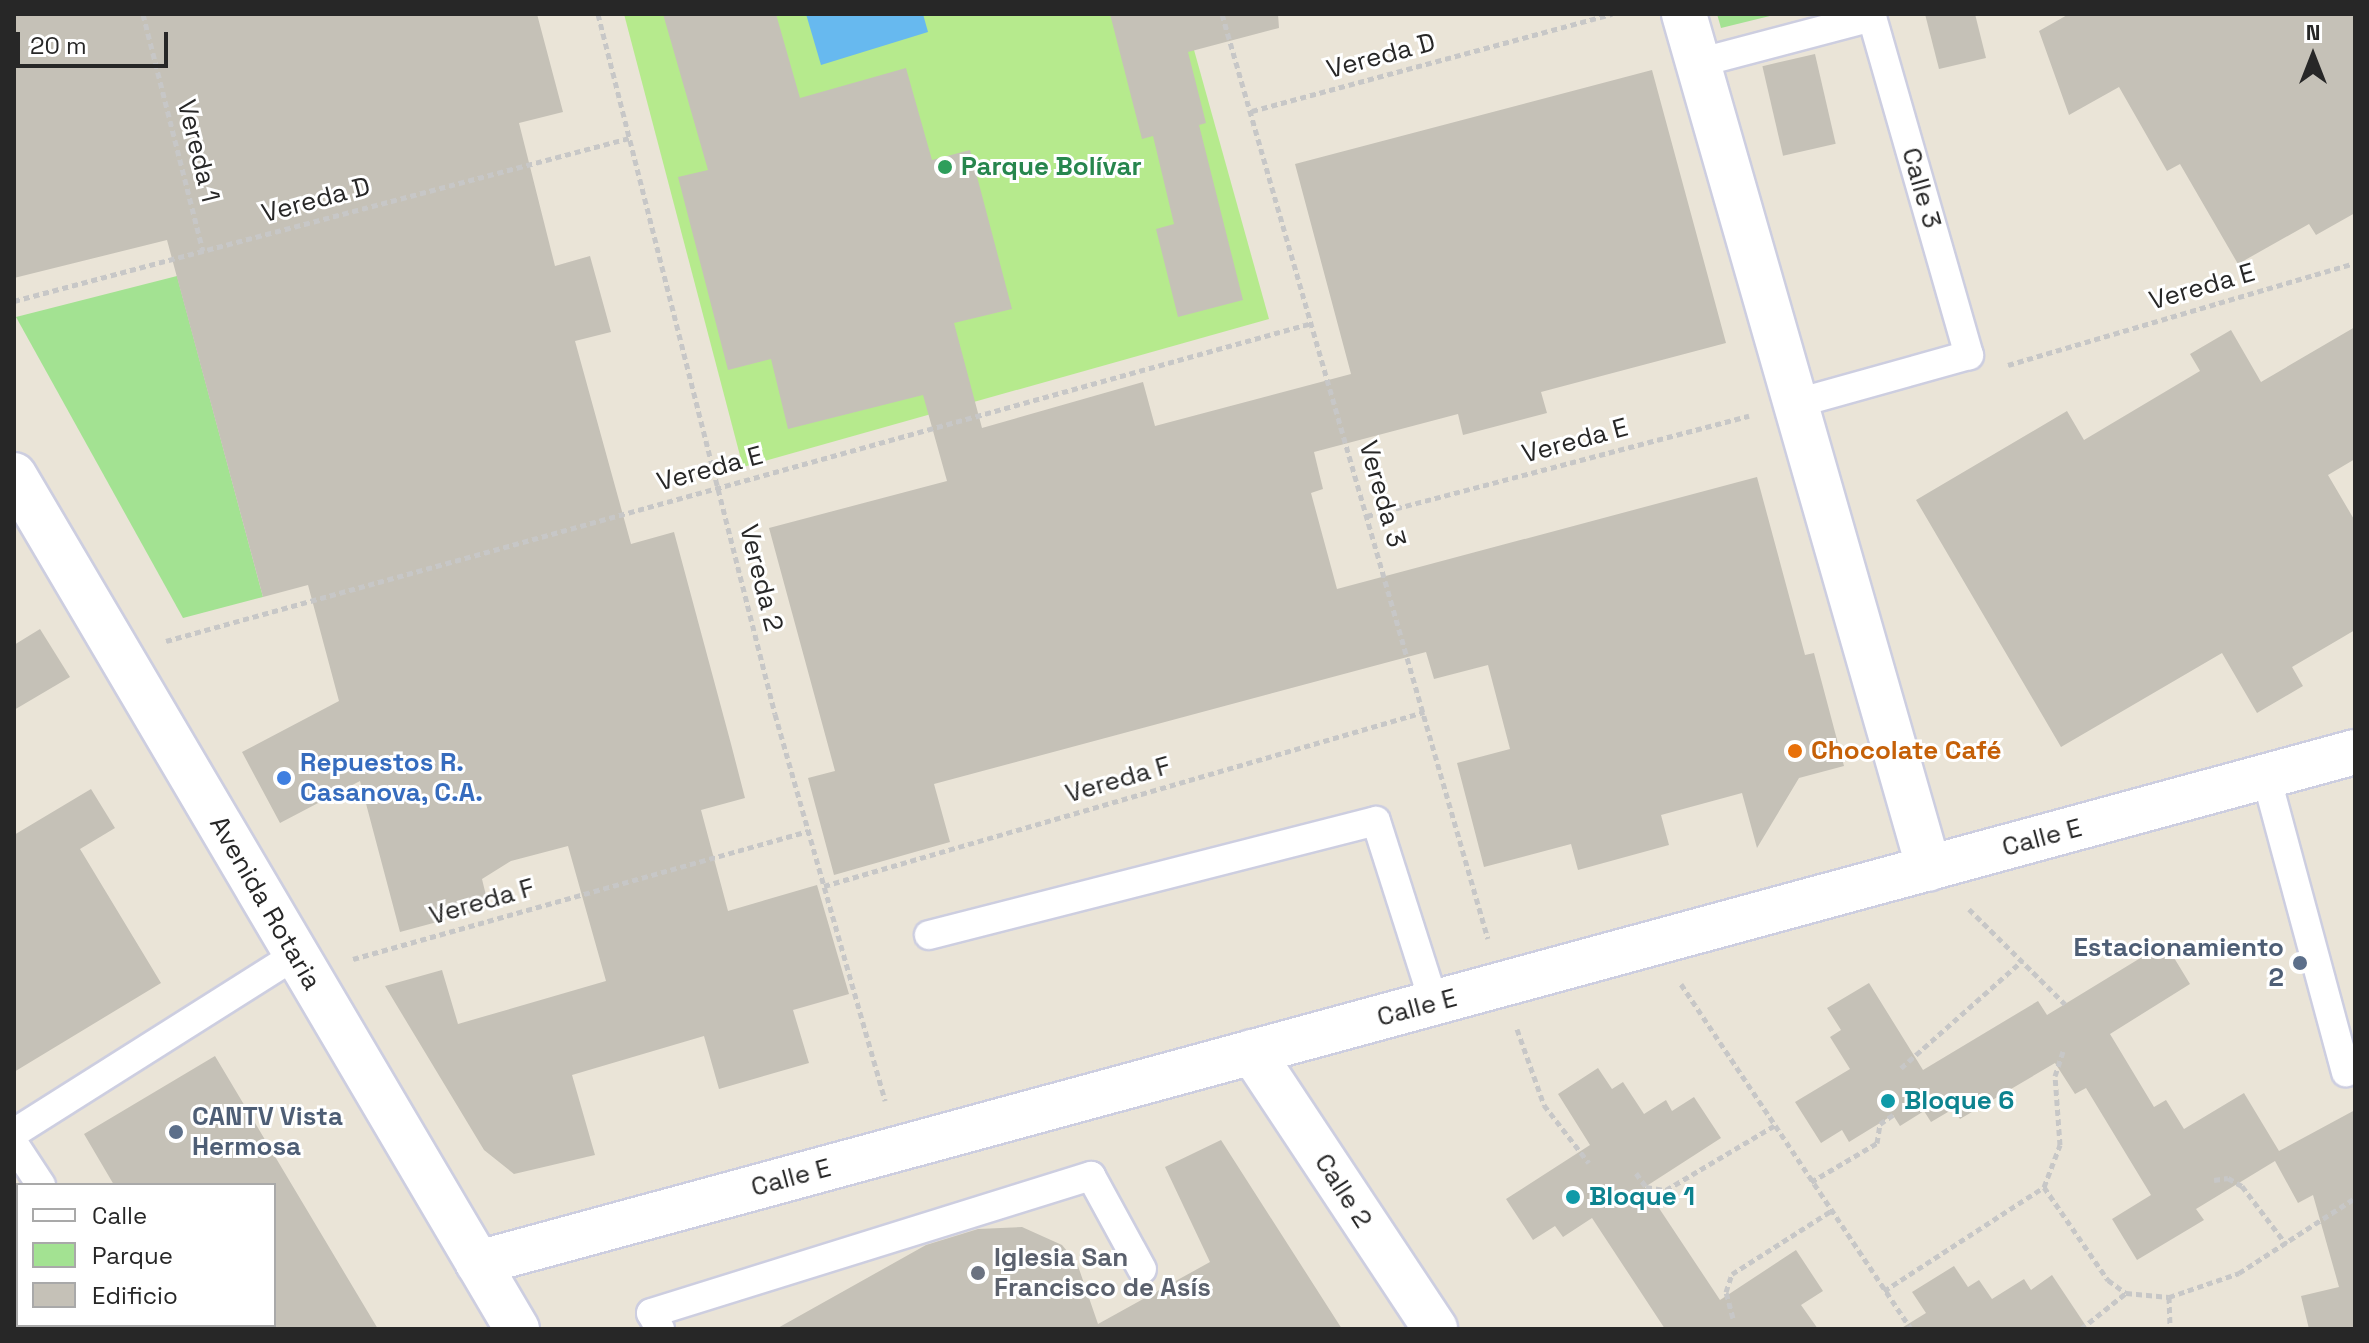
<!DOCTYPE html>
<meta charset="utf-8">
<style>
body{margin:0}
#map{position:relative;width:2369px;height:1343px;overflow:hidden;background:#eae4d7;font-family:"Space Grotesk",sans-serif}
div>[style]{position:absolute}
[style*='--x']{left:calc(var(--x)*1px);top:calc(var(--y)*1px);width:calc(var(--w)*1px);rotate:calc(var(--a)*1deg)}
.green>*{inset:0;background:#a3e292}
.pitch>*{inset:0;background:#b6ea8d}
.water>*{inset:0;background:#67b9ef}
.building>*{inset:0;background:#c5c1b7;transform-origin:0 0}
.path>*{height:5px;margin-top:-2.5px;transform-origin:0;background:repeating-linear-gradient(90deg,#c7c7c7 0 6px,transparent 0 10px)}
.roads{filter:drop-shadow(2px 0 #cdcee0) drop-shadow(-2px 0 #cdcee0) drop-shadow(0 2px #cdcee0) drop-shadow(0 -2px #cdcee0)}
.lane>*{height:28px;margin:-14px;padding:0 14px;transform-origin:14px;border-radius:14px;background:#fff}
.street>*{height:44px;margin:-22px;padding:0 22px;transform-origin:22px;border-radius:22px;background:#fff}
.dots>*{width:22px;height:22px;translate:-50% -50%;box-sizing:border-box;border:4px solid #fff;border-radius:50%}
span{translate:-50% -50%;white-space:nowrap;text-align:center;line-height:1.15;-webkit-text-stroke:6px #fff;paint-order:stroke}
.street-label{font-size:26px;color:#272727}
.leisure-label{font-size:26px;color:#27864d;font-weight:700}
.left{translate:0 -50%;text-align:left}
.food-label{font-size:26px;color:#c56008;font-weight:700}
.shop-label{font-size:26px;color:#366cbe;font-weight:700}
.service-label{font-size:26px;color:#4e5e75;font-weight:700}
.right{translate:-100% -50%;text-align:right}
.culture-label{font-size:26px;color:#0d838f;font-weight:700}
.worship-label{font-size:26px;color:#5b616d;font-weight:700}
.frame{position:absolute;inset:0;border:16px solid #272727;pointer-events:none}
.legend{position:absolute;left:16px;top:1183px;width:260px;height:144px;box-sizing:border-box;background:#fff;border:2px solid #a9a9a9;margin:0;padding:10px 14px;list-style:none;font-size:24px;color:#272727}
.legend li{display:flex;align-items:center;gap:16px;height:40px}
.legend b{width:40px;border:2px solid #a9a9a9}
.north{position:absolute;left:2273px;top:16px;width:80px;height:80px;-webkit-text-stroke:6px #fff;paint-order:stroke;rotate:0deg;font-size:22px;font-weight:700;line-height:32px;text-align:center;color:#272727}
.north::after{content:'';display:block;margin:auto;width:28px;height:36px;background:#272727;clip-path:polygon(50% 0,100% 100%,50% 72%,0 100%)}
.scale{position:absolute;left:16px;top:32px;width:152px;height:36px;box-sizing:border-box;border:4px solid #272727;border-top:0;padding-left:10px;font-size:24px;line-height:28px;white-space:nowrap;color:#272727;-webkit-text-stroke:6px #fff;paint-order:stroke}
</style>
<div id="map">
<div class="green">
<i style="clip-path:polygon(1717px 14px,1778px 14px,1721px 28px)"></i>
<i style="clip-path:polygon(177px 276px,263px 597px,183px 618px,16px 317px)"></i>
</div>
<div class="pitch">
<i style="clip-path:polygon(624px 14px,1184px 14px,1269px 319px,743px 467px)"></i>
</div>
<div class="water">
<i style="clip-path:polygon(806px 14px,923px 14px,928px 32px,821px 65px)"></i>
</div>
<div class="building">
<i style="clip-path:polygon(14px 14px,537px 14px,563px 112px,519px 123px,555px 266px,590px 256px,611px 332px,575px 341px,631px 544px,674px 532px,731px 744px,745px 798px,701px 810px,728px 911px,817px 885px,849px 994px,793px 1010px,809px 1063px,719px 1089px,704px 1036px,572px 1075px,595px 1155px,514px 1174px,484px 1150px,385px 986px,442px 970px,458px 1024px,606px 981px,568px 846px,511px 861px,482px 879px,489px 908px,400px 932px,360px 781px,280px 823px,242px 752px,339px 701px,308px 585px,263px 597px,167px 240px,14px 278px)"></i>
<i style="clip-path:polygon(663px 14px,776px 14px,800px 98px,906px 68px,932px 160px,970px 150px,1012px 309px,954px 323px,982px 428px,1143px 382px,1155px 426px,1351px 374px,1295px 164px,1652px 70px,1726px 343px,1541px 392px,1547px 413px,1463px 435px,1458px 414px,1314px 452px,1323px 489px,1311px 493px,1337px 589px,1757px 477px,1805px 655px,1814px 653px,1844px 766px,1799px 778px,1757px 848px,1742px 793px,1661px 815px,1669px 845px,1578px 870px,1571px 844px,1484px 867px,1457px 763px,1510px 749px,1488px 665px,1434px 679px,1426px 652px,934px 784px,950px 842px,834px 875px,808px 778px,835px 771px,769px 528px,947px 481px,923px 395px,788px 429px,771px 359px,728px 370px,678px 177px,708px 170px)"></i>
<i style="clip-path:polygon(1110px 14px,1278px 14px,1279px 28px,1188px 52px,1206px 123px,1199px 125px,1243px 300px,1178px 317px,1156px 229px,1174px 224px,1153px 136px,1142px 139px)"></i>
<i style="clip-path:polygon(1925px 14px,1975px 14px,1986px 58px,1939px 69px)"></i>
<i style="clip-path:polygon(2069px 14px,2355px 14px,2355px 213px,2316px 235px,2309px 224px,2238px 264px,2180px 164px,2167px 171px,2119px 87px,2069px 115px,2039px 31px)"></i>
<i style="left:1815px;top:54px;width:92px;height:54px;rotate:77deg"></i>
<i style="clip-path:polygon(2355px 327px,2355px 459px,2328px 475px,2355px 521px,2355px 630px,2292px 667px,2303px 686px,2257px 713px,2222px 653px,2061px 747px,1916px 500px,2067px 411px,2084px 440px,2200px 371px,2190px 354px,2231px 330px,2261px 382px)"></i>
<i style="clip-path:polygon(40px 629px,70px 677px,14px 710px,14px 645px)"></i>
<i style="clip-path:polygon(91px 789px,115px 828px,80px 849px,161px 983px,14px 1072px,14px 835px)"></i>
<i style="clip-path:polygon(2165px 943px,2190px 984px,2110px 1034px,2154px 1107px,2166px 1100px,2184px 1129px,2244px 1093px,2279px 1151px,2355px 1110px,2355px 1329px,2309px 1329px,2301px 1296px,2339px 1287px,2313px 1195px,2298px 1203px,2275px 1161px,2196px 1209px,2204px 1220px,2137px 1260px,2112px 1219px,2151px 1195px,2086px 1088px,2075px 1094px,2055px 1063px,1960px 1119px,1953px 1109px,1931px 1122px,1924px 1111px,1900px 1126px,1893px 1115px,1849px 1142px,1842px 1130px,1821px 1143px,1795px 1102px,1850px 1069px,1830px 1037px,1841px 1030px,1827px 1008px,1869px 983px,1923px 1070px,2038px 1001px,2047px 1015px)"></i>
<i style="clip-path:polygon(215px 1056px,292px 1185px,378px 1329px,274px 1329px,274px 1185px,114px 1185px,84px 1134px)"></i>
<i style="clip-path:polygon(1598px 1068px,1612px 1089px,1623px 1082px,1644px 1114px,1666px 1100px,1672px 1111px,1694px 1097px,1721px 1138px,1645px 1187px,1720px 1300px,1796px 1250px,1823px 1291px,1801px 1305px,1818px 1329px,1665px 1329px,1592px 1218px,1563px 1237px,1555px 1226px,1533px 1240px,1506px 1199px,1590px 1145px,1558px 1094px)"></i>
<i style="clip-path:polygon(1221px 1140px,1342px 1329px,776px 1329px,926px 1245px,978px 1229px,1022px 1227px,1062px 1245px,1077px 1263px,1098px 1324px,1210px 1262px,1165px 1167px)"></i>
<i style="clip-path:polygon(1954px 1266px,1968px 1287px,1979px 1280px,1992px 1299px,2024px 1279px,2031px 1290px,2052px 1275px,2088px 1329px,1900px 1329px,1926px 1313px,1912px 1292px)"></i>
</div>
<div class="path">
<i style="--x:143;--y:14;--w:244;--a:75.8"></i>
<i style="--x:598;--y:14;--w:722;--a:75.81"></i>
<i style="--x:775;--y:714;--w:402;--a:74.1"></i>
<i style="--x:1222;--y:14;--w:962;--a:73.96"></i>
<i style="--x:1252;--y:111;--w:373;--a:-15.1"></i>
<i style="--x:14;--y:301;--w:636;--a:-14.84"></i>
<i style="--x:2008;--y:365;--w:362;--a:-16.4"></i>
<i style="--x:1367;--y:516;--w:395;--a:-14.7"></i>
<i style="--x:166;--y:641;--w:1189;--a:-15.51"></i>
<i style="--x:824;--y:886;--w:625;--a:-16.17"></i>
<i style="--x:1969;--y:909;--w:135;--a:44.7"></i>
<i style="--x:353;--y:959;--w:473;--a:-15.7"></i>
<i style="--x:1681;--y:984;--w:415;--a:56.3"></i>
<i style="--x:1517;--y:1029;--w:81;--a:70.4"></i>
<i style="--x:1544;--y:1105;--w:73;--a:52.2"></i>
<i style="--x:1901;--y:1068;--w:162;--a:-41.5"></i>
<i style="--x:1636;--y:1173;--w:17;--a:54"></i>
<i style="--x:1646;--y:1187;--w:20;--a:9"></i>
<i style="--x:1666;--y:1190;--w:126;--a:-30.7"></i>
<i style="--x:2214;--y:1180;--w:14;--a:-8"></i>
<i style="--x:2228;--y:1178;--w:16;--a:30"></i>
<i style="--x:2242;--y:1186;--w:73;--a:52.8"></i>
<i style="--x:1811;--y:1182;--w:77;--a:-30.6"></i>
<i style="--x:1877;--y:1143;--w:19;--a:-81"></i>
<i style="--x:1880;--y:1124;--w:16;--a:-35"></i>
<i style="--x:2044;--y:1187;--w:45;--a:-69.1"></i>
<i style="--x:2060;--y:1145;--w:69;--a:-94.1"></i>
<i style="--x:2055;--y:1076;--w:26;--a:-72"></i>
<i style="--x:1884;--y:1291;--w:191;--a:-33"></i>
<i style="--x:2044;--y:1187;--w:113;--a:55.5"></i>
<i style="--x:2108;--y:1280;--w:22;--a:36"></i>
<i style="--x:2126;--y:1293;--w:43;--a:5.3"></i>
<i style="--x:2169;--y:1297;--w:74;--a:-18.9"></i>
<i style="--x:2239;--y:1273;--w:138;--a:-32.9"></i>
<i style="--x:2169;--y:1297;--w:32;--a:88"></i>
<i style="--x:1733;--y:1318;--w:27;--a:-105"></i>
<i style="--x:1726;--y:1292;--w:19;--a:-72"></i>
<i style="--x:1732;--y:1274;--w:117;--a:-32.5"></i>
<i style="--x:2081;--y:1329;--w:58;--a:-38.7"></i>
</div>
<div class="roads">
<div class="lane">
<i style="--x:1698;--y:63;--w:180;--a:-14.8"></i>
<i style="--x:1872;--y:17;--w:352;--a:74"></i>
<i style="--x:1969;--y:355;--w:183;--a:164.4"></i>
<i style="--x:2266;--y:776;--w:307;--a:74.9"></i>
<i style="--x:929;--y:935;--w:461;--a:-14.3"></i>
<i style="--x:1376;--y:821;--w:191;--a:72.3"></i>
<i style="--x:14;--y:1133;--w:333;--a:-32.3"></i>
<i style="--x:14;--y:1144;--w:49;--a:56.6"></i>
<i style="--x:133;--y:1325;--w:5;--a:53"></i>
<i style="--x:660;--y:1329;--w:18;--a:-119"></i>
<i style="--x:651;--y:1313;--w:461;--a:-17.3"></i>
<i style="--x:1091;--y:1176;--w:106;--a:61.3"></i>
</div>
<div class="street">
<i style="--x:1684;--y:14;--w:889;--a:74.01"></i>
<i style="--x:14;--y:475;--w:991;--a:59.5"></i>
<i style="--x:1252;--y:1052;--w:332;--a:56.5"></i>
<i style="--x:478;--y:1263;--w:1945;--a:-15.23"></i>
</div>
</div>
<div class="dots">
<i style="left:945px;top:167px;background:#2e9e5b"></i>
<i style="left:1795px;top:751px;background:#e8710a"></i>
<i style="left:284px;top:778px;background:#3f7fe0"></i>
<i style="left:2300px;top:963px;background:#5c6f8a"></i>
<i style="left:1888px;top:1101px;background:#0f9aa8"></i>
<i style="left:176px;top:1132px;background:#5c6f8a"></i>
<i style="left:1573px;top:1197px;background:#0f9aa8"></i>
<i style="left:978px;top:1273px;background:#6b7280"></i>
</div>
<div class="street-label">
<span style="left:1381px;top:56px;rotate:-15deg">Vereda D</span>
<span style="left:198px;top:151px;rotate:76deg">Vereda 1</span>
<span style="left:1921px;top:188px;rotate:74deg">Calle 3</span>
<span style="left:316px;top:200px;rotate:-15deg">Vereda D</span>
<span style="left:2202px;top:287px;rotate:-16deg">Vereda E</span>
<span style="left:1575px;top:441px;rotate:-15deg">Vereda E</span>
<span style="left:710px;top:469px;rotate:-15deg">Vereda E</span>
<span style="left:1382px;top:494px;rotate:74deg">Vereda 3</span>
<span style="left:761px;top:578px;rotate:76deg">Vereda 2</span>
<span style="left:1118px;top:780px;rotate:-16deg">Vereda F</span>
<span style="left:2042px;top:838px;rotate:-15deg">Calle E</span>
<span style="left:482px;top:902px;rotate:-16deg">Vereda F</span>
<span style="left:265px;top:903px;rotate:60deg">Avenida Rotaria</span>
<span style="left:1417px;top:1008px;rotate:-15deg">Calle E</span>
<span style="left:791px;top:1178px;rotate:-15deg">Calle E</span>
<span style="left:1343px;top:1191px;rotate:57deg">Calle 2</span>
</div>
<div class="leisure-label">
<span class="left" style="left:961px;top:167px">Parque Bolívar</span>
</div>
<div class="food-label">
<span class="left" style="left:1811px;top:751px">Chocolate Café</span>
</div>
<div class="shop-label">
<span class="left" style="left:300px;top:778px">Repuestos R.<br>Casanova, C.A.</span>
</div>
<div class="service-label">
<span class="right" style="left:2284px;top:963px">Estacionamiento<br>2</span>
<span class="left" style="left:192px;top:1132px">CANTV Vista<br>Hermosa</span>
</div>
<div class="culture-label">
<span class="left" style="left:1904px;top:1101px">Bloque 6</span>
<span class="left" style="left:1589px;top:1197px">Bloque 1</span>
</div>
<div class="worship-label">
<span class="left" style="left:994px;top:1273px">Iglesia San<br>Francisco de Asís</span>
</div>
<div class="frame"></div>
<ul class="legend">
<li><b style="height:10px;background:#fff"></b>Calle</li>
<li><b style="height:22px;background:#a3e292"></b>Parque</li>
<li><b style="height:22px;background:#c5c1b7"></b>Edificio</li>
</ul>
<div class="north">N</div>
<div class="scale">20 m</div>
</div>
